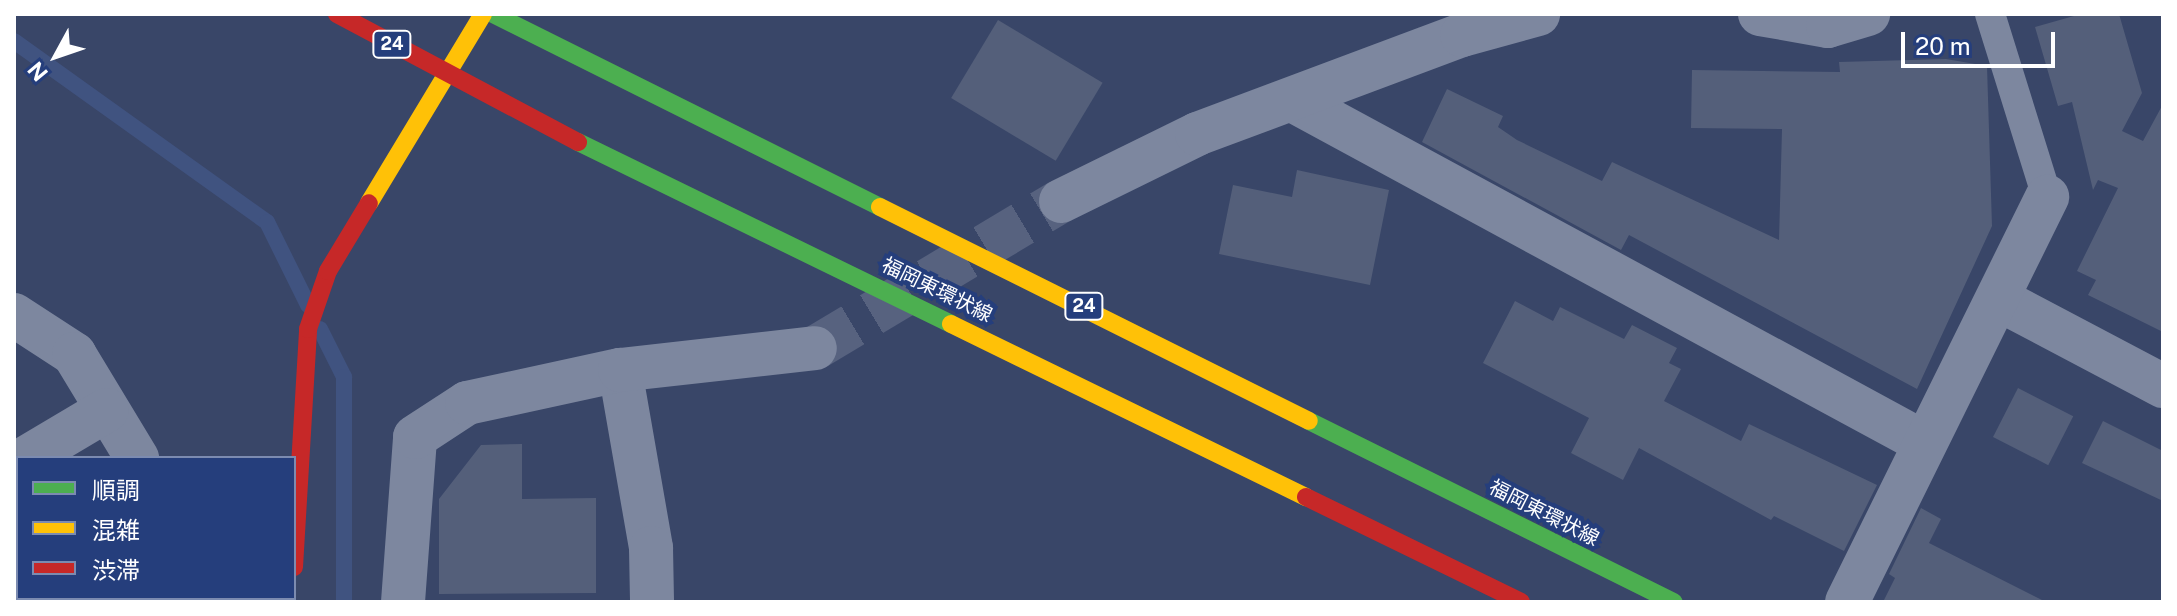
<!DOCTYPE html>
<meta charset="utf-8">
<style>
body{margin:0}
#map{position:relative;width:2177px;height:616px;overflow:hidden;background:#394668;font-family:"Public Sans","Noto Sans JP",sans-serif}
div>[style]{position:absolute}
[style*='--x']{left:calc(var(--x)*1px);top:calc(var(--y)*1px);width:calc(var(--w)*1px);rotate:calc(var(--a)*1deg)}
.stream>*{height:16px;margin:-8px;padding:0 8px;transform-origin:8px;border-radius:8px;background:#405380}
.building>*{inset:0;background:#545f7a;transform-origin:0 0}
.street-tunnel>*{height:44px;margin-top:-22px;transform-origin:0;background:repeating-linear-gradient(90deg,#57627f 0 44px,transparent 0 66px)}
.lane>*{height:30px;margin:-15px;padding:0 15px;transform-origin:15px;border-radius:15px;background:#7d879f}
.street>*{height:44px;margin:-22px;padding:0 22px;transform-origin:22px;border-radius:22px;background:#7d879f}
.fast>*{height:18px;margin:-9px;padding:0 9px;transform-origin:9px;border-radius:9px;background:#4caf50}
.slow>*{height:18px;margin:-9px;padding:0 9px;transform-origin:9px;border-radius:9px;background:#ffc107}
.jam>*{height:18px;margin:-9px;padding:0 9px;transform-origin:9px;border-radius:9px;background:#c62828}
span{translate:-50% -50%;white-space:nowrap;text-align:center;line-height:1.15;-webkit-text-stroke:8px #253e7c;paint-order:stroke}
.shield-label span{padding:2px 6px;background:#253e7c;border:2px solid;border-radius:6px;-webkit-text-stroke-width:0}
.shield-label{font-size:18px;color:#fff;font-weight:700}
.street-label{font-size:20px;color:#fff}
.frame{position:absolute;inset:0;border:16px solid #fff;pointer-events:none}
.legend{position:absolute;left:16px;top:456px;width:280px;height:144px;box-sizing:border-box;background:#253e7c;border:2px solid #7c8bb0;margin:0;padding:10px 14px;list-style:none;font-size:24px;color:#fff}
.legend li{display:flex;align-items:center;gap:16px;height:40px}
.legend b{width:40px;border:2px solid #7c8bb0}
.north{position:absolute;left:16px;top:16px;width:80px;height:80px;-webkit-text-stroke:6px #253e7c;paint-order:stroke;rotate:230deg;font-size:22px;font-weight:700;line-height:32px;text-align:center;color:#fff}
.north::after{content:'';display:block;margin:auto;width:28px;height:36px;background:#fff;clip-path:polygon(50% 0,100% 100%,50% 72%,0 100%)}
.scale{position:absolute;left:1901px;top:32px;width:154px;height:36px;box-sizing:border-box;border:4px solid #fff;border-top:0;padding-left:10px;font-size:24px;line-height:28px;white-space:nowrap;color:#fff;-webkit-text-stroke:6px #253e7c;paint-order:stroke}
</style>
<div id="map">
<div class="stream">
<i style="--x:14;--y:41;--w:311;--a:35.6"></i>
<i style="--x:267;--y:222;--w:93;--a:63.7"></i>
<i style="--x:320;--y:329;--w:54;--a:63.4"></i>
<i style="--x:344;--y:377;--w:225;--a:90"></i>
</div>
<div class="building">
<i style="clip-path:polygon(2081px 14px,2119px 14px,2142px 93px,2122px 131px,2143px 141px,2163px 104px,2163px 332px,2088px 295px,2096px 280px,2077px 271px,2118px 188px,2098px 180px,2093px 190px,2072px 102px,2058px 106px,2035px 27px)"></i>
<i style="left:998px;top:20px;width:122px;height:91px;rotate:31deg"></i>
<i style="clip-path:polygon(1946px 59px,1987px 66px,1992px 226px,1917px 389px,1629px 235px,1621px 250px,1422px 142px,1447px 89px,1503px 116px,1498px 127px,1517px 140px,1602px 181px,1612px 162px,1779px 240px,1782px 129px,1691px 128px,1692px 70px,1840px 72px,1839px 62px)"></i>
<i style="clip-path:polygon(1297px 170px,1389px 190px,1370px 285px,1219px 254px,1233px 185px,1292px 197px)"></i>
<i style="clip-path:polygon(1515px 301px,1553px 321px,1560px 307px,1624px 339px,1632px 325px,1677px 348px,1669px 363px,1681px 369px,1664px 401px,1741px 441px,1749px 424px,1877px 485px,1844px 551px,1774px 516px,1771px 520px,1639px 448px,1623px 480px,1571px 453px,1589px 418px,1483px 363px)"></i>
<i style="left:2018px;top:388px;width:62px;height:55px;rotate:27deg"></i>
<i style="clip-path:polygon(2103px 421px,2163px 451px,2163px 501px,2082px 463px)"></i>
<i style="clip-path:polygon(522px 444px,522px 499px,596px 498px,596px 593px,439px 594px,439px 499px,481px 445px)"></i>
<i style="clip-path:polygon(1921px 508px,1941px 519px,1929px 543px,2046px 602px,1883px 602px,1895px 578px,1889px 574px)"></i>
</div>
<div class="street-tunnel">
<i style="--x:815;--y:348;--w:287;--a:-30.9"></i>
</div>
<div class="lane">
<i style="--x:1990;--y:14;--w:192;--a:72.7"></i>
</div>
<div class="street">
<i style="--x:1760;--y:14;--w:69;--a:10"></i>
<i style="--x:1828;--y:26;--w:42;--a:-16.7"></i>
<i style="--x:1294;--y:101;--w:715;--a:28.46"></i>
<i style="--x:1061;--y:201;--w:152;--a:-26.2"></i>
<i style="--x:1197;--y:134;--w:283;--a:-20.5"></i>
<i style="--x:1462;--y:35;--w:79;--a:-15.4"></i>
<i style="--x:1998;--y:299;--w:187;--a:27.8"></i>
<i style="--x:14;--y:315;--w:72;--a:33"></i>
<i style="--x:74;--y:354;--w:122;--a:58.8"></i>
<i style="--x:620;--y:370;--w:181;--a:80.1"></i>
<i style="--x:651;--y:548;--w:54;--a:88.9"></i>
<i style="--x:26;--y:458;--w:94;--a:-30.7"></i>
<i style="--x:403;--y:602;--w:165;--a:-85.8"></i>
<i style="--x:415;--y:437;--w:62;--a:-33.2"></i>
<i style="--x:467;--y:403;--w:157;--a:-12.2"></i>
<i style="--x:620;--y:370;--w:196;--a:-6.4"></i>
<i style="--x:1847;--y:602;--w:452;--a:-63.7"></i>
</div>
<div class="fast">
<i style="--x:493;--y:14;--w:432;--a:26.5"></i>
<i style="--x:578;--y:142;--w:415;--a:26"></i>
<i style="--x:1309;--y:421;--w:407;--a:26.4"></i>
</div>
<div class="slow">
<i style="--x:369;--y:203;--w:221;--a:-58.9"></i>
<i style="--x:880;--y:207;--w:479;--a:26.5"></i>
<i style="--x:951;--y:324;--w:395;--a:26"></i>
</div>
<div class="jam">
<i style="--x:337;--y:14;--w:273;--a:28"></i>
<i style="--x:1306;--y:497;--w:239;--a:26"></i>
<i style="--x:294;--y:567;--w:238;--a:-86.6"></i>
<i style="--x:308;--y:329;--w:61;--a:-71"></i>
<i style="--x:328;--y:271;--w:79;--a:-58.9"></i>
</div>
<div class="shield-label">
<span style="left:392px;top:44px">24</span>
<span style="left:1084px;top:306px">24</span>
</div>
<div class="street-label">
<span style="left:937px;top:290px;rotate:26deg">福岡東環状線</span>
<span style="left:1544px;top:513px;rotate:27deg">福岡東環状線</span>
</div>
<div class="frame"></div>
<ul class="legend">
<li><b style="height:10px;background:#4caf50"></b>順調</li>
<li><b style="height:10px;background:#ffc107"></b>混雑</li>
<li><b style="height:10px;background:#c62828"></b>渋滞</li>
</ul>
<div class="north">N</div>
<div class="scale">20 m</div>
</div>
